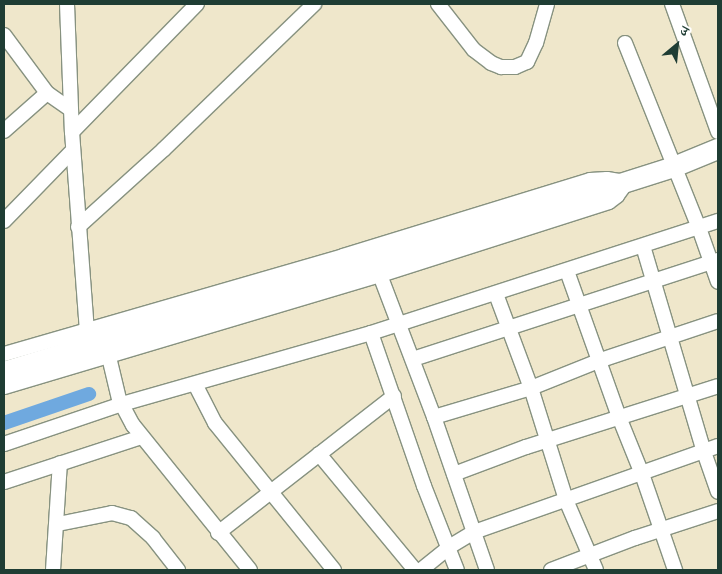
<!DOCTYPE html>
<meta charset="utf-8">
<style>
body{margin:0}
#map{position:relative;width:722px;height:574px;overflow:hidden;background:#efe7cb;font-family:"IM FELL French Canon","Noto Serif Devanagari",serif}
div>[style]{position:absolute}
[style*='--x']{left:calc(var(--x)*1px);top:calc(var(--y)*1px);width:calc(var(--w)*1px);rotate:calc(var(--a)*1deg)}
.canal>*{height:14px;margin:-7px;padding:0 7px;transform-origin:7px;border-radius:7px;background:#6fa9df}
.roads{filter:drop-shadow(1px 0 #879280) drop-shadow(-1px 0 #879280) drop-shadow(0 1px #879280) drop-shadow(0 -1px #879280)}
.street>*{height:14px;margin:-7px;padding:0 7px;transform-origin:7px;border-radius:7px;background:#fff}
.secondary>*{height:20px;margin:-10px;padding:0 10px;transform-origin:10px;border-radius:10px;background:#fff}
span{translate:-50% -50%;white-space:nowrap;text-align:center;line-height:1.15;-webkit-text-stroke:5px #fff;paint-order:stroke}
.frame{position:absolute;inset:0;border:5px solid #1f3d34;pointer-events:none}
.north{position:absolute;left:652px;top:20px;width:50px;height:50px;-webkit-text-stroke:4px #fff;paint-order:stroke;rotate:28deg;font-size:14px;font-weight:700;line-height:20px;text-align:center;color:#1f3d34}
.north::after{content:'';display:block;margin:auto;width:18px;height:22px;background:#1f3d34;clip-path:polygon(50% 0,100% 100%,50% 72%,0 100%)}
</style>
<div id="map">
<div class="canal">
<i style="--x:4;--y:423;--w:90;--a:-18.8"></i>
</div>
<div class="roads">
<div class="street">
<i style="--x:67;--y:4;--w:128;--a:87.8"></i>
<i style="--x:72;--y:132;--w:200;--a:85.7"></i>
<i style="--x:438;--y:4;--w:58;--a:52"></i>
<i style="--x:474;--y:50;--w:21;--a:37"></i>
<i style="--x:491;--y:63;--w:11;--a:22"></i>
<i style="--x:501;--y:67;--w:14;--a:0"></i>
<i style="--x:515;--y:67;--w:13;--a:-23"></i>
<i style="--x:527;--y:62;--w:21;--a:-65"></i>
<i style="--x:536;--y:43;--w:41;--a:-74.2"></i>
<i style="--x:672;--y:4;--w:136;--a:70.2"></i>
<i style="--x:4;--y:35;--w:72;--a:53.4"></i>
<i style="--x:47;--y:93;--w:29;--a:35"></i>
<i style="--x:625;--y:43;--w:199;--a:68.2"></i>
<i style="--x:699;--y:228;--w:57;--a:70.6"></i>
<i style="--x:4;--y:131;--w:57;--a:-41.5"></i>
<i style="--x:72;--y:132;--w:179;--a:-45.7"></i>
<i style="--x:4;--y:221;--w:99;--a:-45.8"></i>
<i style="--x:78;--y:227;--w:116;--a:-42.2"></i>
<i style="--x:164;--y:149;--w:209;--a:-44"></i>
<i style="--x:643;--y:246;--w:215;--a:73.5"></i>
<i style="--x:704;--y:452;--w:42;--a:70.7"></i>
<i style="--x:567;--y:271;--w:155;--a:70.4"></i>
<i style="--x:619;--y:417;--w:61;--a:68"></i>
<i style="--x:642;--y:474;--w:102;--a:71"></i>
<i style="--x:380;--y:275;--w:152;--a:69.2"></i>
<i style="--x:434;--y:417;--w:162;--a:70.9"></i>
<i style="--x:496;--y:294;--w:100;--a:69.6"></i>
<i style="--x:531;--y:388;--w:117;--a:72.6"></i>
<i style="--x:566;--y:500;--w:76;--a:66.8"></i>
<i style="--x:371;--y:333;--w:162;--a:70.9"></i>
<i style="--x:424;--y:486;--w:90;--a:68.6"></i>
<i style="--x:4;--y:354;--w:353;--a:-16.1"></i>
<i style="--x:343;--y:256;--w:258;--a:-17.1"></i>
<i style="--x:590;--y:180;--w:17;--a:-3"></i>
<i style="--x:607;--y:179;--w:20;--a:9"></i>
<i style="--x:627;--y:182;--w:17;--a:126"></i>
<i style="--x:617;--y:196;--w:10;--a:143"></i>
<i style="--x:609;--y:202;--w:240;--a:162.3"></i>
<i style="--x:380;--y:275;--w:392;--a:163.4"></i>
<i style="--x:109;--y:357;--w:43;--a:76.6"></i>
<i style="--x:119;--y:399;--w:30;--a:62"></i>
<i style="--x:133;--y:425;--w:186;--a:51.1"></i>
<i style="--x:413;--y:359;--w:321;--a:-18"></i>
<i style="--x:195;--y:384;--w:44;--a:62.9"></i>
<i style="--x:215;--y:423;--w:189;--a:51"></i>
<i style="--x:434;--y:417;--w:101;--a:-16.6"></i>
<i style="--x:531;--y:388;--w:72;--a:-21.9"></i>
<i style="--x:598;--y:361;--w:126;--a:-18.4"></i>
<i style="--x:4;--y:444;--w:125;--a:-18.7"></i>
<i style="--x:122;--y:404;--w:259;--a:-15.9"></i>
<i style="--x:371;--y:333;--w:365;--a:-17.9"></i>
<i style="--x:319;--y:454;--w:151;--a:50.4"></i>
<i style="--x:454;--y:474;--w:77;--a:-20.6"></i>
<i style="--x:526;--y:447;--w:201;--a:-17.6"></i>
<i style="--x:4;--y:482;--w:145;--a:-18.1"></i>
<i style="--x:58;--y:524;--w:55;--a:-11.5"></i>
<i style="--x:112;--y:513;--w:20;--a:15"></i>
<i style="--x:131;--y:518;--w:30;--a:42"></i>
<i style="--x:153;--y:538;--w:41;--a:52"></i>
<i style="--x:218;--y:533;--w:223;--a:-37.9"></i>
<i style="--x:53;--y:570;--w:107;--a:-86.3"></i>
<i style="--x:421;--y:570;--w:36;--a:-39"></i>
<i style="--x:449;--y:547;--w:29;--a:-31"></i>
<i style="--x:474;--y:532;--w:259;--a:-19.4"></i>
<i style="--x:551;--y:570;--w:90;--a:-20.9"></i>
<i style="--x:635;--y:538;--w:87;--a:-18"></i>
</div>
<div class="secondary">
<i style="--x:4;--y:372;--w:235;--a:-17"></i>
<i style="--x:229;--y:303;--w:144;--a:-15.7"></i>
<i style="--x:368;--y:264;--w:321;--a:-17.6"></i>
<i style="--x:674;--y:167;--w:48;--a:-22.2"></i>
</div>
</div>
<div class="frame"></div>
<div class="north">उ</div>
</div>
